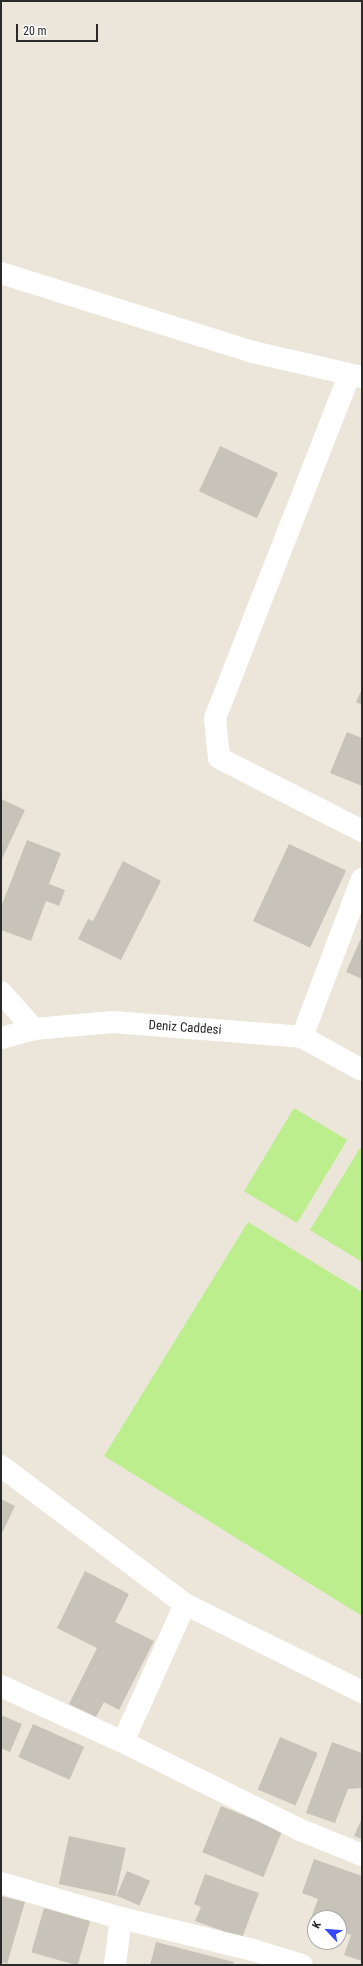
<!DOCTYPE html>
<style>
body{margin:0}
#map{position:relative;width:363px;height:1966px;overflow:hidden;background:#ece6da;font-family:"Roboto Condensed",sans-serif}
div>[style]{position:absolute}
[style*='--x']{left:calc(var(--x)*1px);top:calc(var(--y)*1px);width:calc(var(--w)*1px);rotate:calc(var(--a)*1deg)}
.pitch>*{inset:0;background:#bcee8e;transform-origin:0 0}
.building>*{inset:0;background:#c7c3b9;transform-origin:0 0}
.minor>*{height:22px;margin:-11px;padding:0 11px;transform-origin:11px;border-radius:11px;background:#fff}
span{translate:-50% -50%;white-space:nowrap;text-align:center;line-height:1.15;-webkit-text-stroke:3px #fff;paint-order:stroke}
.street-label{font-size:13px;color:#292929}
.frame{position:absolute;inset:0;border:2px solid #292929;pointer-events:none}
.north{position:absolute;left:307px;top:1910px;width:40px;height:40px;box-sizing:border-box;background:#fff;border:1px solid #a9a9a9;border-radius:50%;rotate:296deg;font-size:11px;font-weight:700;line-height:16px;text-align:center;color:#292929}
.north::after{content:'';display:block;margin:auto;width:14px;height:18px;background:#3447ff;clip-path:polygon(50% 0,100% 100%,50% 72%,0 100%)}
.scale{position:absolute;left:16px;top:24px;width:82px;height:18px;box-sizing:border-box;border:2px solid #292929;border-top:0;padding-left:5px;font-size:12px;line-height:14px;white-space:nowrap;color:#292929;-webkit-text-stroke:3px #fff;paint-order:stroke}
</style>
<div id="map">
<div class="pitch">
<i style="left:294px;top:1108px;width:62px;height:97px;rotate:31deg"></i>
<i style="clip-path:polygon(360px 1148px,362px 1149px,362px 1262px,310px 1230px)"></i>
<i style="clip-path:polygon(248px 1222px,362px 1292px,362px 1616px,104px 1456px)"></i>
</div>
<div class="building">
<i style="left:220px;top:446px;width:64px;height:50px;rotate:25deg"></i>
<i style="clip-path:polygon(362px 689px,362px 705px,356px 702px)"></i>
<i style="clip-path:polygon(347px 732px,362px 738px,362px 786px,330px 773px)"></i>
<i style="clip-path:polygon(1px 799px,25px 810px,1px 861px)"></i>
<i style="clip-path:polygon(27px 840px,61px 853px,49px 884px,65px 890px,59px 906px,46px 901px,31px 941px,1px 930px,1px 907px)"></i>
<i style="left:289px;top:844px;width:63px;height:85px;rotate:25deg"></i>
<i style="clip-path:polygon(123px 861px,161px 881px,121px 960px,78px 939px,88px 919px,93px 921px)"></i>
<i style="clip-path:polygon(362px 936px,362px 979px,346px 972px)"></i>
<i style="clip-path:polygon(1px 1499px,15px 1506px,1px 1535px)"></i>
<i style="clip-path:polygon(85px 1571px,129px 1594px,115px 1622px,154px 1641px,119px 1710px,104px 1702px,96px 1717px,69px 1704px,97px 1648px,57px 1628px)"></i>
<i style="clip-path:polygon(1px 1715px,22px 1724px,10px 1752px,1px 1748px)"></i>
<i style="left:33px;top:1724px;width:56px;height:36px;rotate:24deg"></i>
<i style="left:280px;top:1737px;width:41px;height:57px;rotate:23deg"></i>
<i style="clip-path:polygon(332px 1742px,362px 1753px,362px 1788px,348px 1789px,335px 1823px,306px 1813px)"></i>
<i style="left:221px;top:1806px;width:66px;height:50px;rotate:22deg"></i>
<i style="clip-path:polygon(362px 1818px,362px 1839px,354px 1836px)"></i>
<i style="left:69px;top:1836px;width:58px;height:49px;rotate:12deg"></i>
<i style="clip-path:polygon(314px 1859px,362px 1876px,362px 1961px,344px 1955px,351px 1935px,339px 1931px,339px 1918px,315px 1918px,315px 1923px,310px 1921px,318px 1899px,302px 1893px)"></i>
<i style="left:127px;top:1871px;width:25px;height:27px;rotate:23deg"></i>
<i style="clip-path:polygon(205px 1874px,259px 1893px,242px 1938px,195px 1921px,201px 1907px,194px 1904px)"></i>
<i style="clip-path:polygon(1px 1896px,25px 1902px,7px 1964px,1px 1962px)"></i>
<i style="left:44px;top:1908px;width:48px;height:46px;rotate:16deg"></i>
<i style="clip-path:polygon(156px 1942px,234px 1962px,233px 1965px,150px 1965px)"></i>
</div>
<div class="minor">
<i style="--x:1;--y:273;--w:264;--a:17.4"></i>
<i style="--x:253;--y:352;--w:112;--a:12.9"></i>
<i style="--x:349;--y:376;--w:367;--a:111.4"></i>
<i style="--x:215;--y:718;--w:40;--a:84.3"></i>
<i style="--x:219;--y:758;--w:161;--a:27"></i>
<i style="--x:1;--y:992;--w:50;--a:48.3"></i>
<i style="--x:302;--y:1037;--w:169;--a:-69.2"></i>
<i style="--x:1;--y:1038;--w:34;--a:-15"></i>
<i style="--x:34;--y:1029;--w:79;--a:-5.1"></i>
<i style="--x:113;--y:1022;--w:190;--a:4.5"></i>
<i style="--x:302;--y:1037;--w:68;--a:28.8"></i>
<i style="--x:1;--y:1466;--w:230;--a:36.9"></i>
<i style="--x:185;--y:1604;--w:198;--a:26.4"></i>
<i style="--x:1;--y:1686;--w:134;--a:24.7"></i>
<i style="--x:123;--y:1742;--w:195;--a:26.4"></i>
<i style="--x:298;--y:1829;--w:69;--a:22.1"></i>
<i style="--x:123;--y:1742;--w:151;--a:-65.8"></i>
<i style="--x:1;--y:1883;--w:125;--a:16.3"></i>
<i style="--x:121;--y:1918;--w:136;--a:13.6"></i>
<i style="--x:253;--y:1950;--w:51;--a:17"></i>
<i style="--x:115;--y:1965;--w:47;--a:-82.7"></i>
</div>
<div class="street-label">
<span style="left:185px;top:1028px;rotate:4deg">Deniz Caddesi</span>
</div>
<div class="frame"></div>
<div class="north">K</div>
<div class="scale">20 m</div>
</div>
